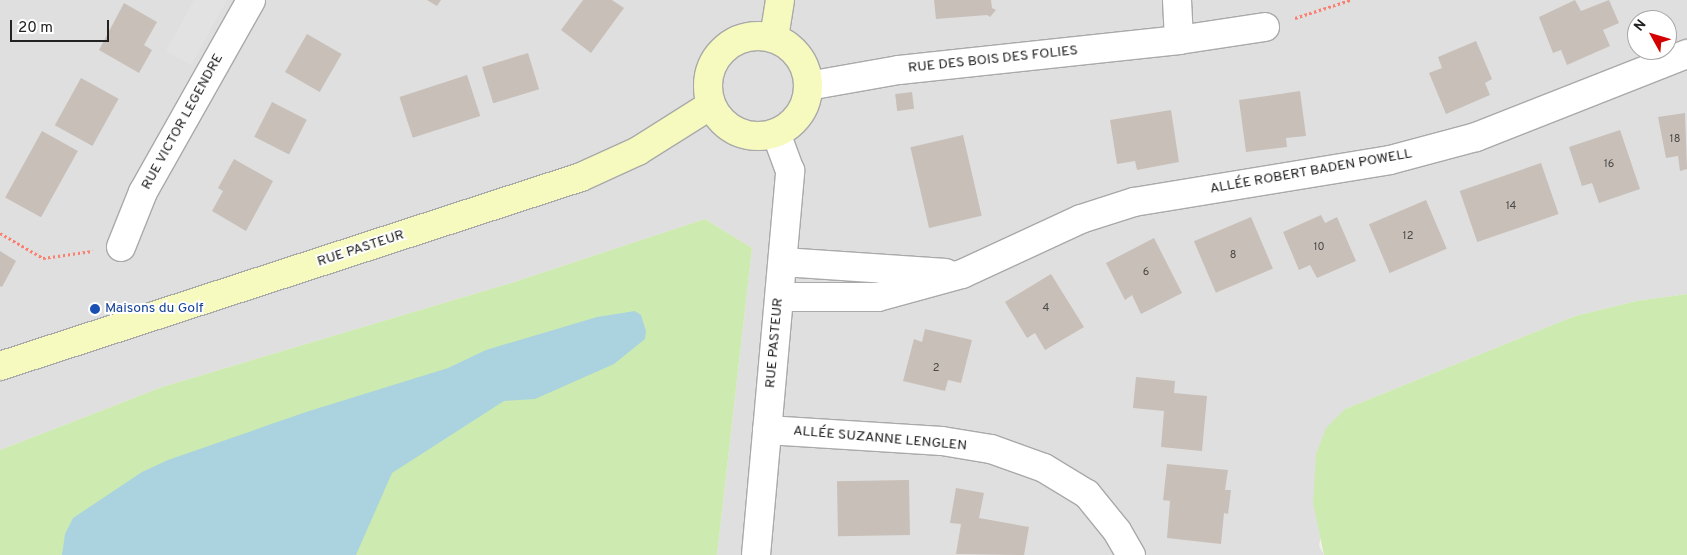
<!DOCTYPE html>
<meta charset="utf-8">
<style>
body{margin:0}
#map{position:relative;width:1687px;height:555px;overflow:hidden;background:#f2efe9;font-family:Overpass,sans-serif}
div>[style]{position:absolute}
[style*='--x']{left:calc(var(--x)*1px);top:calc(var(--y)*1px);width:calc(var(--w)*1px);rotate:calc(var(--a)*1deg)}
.residential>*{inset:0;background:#e0dfdf}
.grass>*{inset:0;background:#cdebb0}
.parking>*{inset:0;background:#e2e2e2}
.water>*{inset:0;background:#aad3df}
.building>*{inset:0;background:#c7bfb8;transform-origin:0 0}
.path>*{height:3px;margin-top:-1.5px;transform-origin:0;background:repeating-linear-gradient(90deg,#fa8072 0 2.5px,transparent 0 5px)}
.roads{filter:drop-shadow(1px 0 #a9a9a9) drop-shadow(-1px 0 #a9a9a9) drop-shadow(0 1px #a9a9a9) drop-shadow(0 -1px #a9a9a9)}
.street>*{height:28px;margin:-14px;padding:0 14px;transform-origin:14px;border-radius:14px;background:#fff}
.secondary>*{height:28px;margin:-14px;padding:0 14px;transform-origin:14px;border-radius:14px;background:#f7fabf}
.secondary>.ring{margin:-14px;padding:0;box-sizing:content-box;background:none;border:28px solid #f7fabf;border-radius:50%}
.dots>*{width:14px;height:14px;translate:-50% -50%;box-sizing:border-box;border:2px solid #fff;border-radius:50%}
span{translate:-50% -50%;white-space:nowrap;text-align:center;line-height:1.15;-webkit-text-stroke:4px #fff;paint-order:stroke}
.number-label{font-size:11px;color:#4b4948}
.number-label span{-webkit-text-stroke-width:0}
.street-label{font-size:14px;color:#222}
.transit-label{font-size:14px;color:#164399}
.left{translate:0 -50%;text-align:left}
.north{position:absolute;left:1627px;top:10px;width:50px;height:50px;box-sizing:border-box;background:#fff;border:1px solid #a7a7a7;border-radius:50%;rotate:309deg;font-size:14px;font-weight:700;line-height:20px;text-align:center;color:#222}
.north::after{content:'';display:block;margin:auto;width:18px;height:22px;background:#d40000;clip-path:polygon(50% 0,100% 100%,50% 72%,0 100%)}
.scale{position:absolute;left:10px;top:20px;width:99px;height:22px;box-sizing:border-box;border:2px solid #222;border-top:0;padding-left:6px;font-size:15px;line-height:18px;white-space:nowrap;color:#222;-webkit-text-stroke:4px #fff;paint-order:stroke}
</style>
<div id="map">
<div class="residential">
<i style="clip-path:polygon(evenodd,0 0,1687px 0,1687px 294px,1636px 301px,1575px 316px,1345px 409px,1319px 546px,1324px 555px,717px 555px,752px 248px,705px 219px,511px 283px,162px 387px,0 450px,0 0,1637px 20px,1667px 20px,1667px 50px,1637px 50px,1637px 20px)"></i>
</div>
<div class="grass">
<i style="clip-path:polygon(705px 219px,752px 248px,717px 555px,0 555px,0 450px,162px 387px,511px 283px)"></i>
<i style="clip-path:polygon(1687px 294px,1687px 555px,1324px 555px,1313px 503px,1316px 454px,1326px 428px,1345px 409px,1575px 316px,1636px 301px)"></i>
</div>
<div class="parking">
<i style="clip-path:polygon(194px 0,227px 0,191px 65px,166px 51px)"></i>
</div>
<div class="water">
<i style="clip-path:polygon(635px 311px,641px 315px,646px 331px,645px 339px,614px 364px,535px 399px,504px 401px,392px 473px,356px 555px,62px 555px,65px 534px,73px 518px,142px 472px,168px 460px,306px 412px,448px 368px,486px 350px,597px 317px)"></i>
</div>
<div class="building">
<i style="clip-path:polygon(427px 0,441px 0,437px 6px)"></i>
<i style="clip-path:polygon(583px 0,612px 0,624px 8px,591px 53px,561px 30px)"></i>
<i style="clip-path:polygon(934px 0,991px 0,992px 8px,996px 10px,990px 17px,987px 15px,936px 19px)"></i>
<i style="clip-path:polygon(1575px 0,1581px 11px,1609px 0,1619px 23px,1603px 30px,1610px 46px,1567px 65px,1561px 50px,1553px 53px,1539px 17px)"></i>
<i style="clip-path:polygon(124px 3px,157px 22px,144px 45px,152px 50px,139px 73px,99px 50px)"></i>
<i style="left:307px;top:34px;width:40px;height:44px;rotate:30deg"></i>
<i style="clip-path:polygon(1476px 41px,1492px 79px,1485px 83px,1490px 95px,1446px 114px,1429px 73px,1442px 68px,1438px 57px)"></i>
<i style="left:528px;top:53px;width:38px;height:48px;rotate:73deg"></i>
<i style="left:467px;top:75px;width:43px;height:71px;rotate:72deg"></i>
<i style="left:81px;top:78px;width:43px;height:54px;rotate:29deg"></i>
<i style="clip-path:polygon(1300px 91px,1306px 136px,1286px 138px,1287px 147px,1246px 152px,1239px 100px)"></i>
<i style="left:912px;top:92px;width:17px;height:17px;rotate:83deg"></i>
<i style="left:272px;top:102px;width:39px;height:39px;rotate:27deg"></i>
<i style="clip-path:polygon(1171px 110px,1179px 162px,1137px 170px,1135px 161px,1117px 164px,1110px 120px)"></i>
<i style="clip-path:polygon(1685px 113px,1687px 169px,1680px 171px,1678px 156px,1666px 158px,1658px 117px)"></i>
<i style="clip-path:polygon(1620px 130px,1640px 189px,1599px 203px,1592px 183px,1582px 186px,1569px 147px)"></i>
<i style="left:42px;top:131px;width:41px;height:76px;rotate:29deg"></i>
<i style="left:963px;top:135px;width:83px;height:54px;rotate:77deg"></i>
<i style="clip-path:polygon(234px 159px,273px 181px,246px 231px,212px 211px,223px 191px,218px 188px)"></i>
<i style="left:1541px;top:163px;width:54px;height:86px;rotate:71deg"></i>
<i style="left:1426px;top:200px;width:53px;height:62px;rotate:67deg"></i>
<i style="clip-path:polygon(1321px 215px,1325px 223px,1337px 217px,1356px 261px,1317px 278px,1310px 265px,1299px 270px,1283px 232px)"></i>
<i style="left:1251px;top:217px;width:56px;height:62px;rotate:67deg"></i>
<i style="clip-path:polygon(1154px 238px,1182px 293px,1141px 314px,1132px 295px,1125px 300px,1106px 263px)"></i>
<i style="clip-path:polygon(0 251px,16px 261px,2px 287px,0 286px)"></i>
<i style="clip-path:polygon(1051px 274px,1084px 327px,1045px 350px,1035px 333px,1027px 338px,1005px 302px)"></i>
<i style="clip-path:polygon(925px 329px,972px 340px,961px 383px,948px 380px,945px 391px,903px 381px,914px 339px,922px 342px)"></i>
<i style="clip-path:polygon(1136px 377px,1175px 381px,1174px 393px,1207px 396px,1202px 451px,1161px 447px,1164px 411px,1133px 408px)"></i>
<i style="clip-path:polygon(1167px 464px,1228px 470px,1225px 490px,1231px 490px,1228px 514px,1224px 513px,1221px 544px,1167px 538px,1170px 501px,1163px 500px)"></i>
<i style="left:909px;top:480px;width:55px;height:72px;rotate:89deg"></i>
<i style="clip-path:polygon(956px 488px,984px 493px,979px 518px,1029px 527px,1024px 555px,956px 554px,961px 524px,950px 523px)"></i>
</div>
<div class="path">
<i style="--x:1295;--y:18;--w:58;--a:-18.1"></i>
<i style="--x:0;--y:233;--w:50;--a:30.2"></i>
<i style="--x:43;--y:258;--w:50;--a:-8"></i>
</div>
<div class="roads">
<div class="street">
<i style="--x:1177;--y:0;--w:40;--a:87.1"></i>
<i style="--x:808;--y:86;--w:92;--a:-10"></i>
<i style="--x:899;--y:70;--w:282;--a:-6.1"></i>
<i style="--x:1179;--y:40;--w:87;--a:-8.6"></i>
<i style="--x:121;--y:247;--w:59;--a:-68.2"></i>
<i style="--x:143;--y:192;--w:220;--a:-60.6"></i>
<i style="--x:783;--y:262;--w:163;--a:3.9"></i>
<i style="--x:780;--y:297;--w:98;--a:0"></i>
<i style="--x:878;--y:297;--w:87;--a:-15.3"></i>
<i style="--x:962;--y:274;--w:131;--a:-24.8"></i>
<i style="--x:1081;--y:219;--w:56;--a:-17.8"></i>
<i style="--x:1134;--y:202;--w:259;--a:-9.3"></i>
<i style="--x:1390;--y:160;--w:89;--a:-15"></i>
<i style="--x:1476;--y:137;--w:227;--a:-21.5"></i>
<i style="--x:767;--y:430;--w:175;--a:3.6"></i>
<i style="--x:942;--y:441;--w:50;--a:9.3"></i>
<i style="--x:991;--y:449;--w:56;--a:19.7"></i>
<i style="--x:1044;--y:468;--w:50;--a:31.2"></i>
<i style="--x:1087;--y:494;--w:48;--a:51"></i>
<i style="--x:1117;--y:531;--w:28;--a:60"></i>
<i style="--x:756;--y:555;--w:386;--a:-84.9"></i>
<i style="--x:790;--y:171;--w:40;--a:-110.2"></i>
</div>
<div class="secondary">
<i class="ring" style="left:708px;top:36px;width:72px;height:72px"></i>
<i style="--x:774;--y:38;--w:38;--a:-81"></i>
<i style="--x:0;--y:366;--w:611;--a:-18.02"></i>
<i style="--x:581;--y:177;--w:63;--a:-24.5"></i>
<i style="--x:638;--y:151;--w:86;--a:-32.2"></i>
</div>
</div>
<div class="dots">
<i style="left:95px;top:309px;background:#1a4fb4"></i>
</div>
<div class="number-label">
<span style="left:1675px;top:139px">18</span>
<span style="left:1609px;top:164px">16</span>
<span style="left:1511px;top:206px">14</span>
<span style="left:1408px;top:236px">12</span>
<span style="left:1319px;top:247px">10</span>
<span style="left:1233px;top:255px">8</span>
<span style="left:1146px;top:272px">6</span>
<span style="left:1046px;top:308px">4</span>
<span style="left:936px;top:368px">2</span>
</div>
<div class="street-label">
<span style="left:993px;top:60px;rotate:-6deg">RUE DES BOIS DES FOLIES</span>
<span style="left:183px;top:122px;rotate:-61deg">RUE VICTOR LEGENDRE</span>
<span style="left:1311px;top:172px;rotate:-10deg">ALLÉE ROBERT BADEN POWELL</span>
<span style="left:361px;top:249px;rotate:-18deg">RUE PASTEUR</span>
<span style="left:775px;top:343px;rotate:-85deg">RUE PASTEUR</span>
<span style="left:880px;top:439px;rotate:5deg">ALLÉE SUZANNE LENGLEN</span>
</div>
<div class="transit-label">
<span class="left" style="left:105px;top:309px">Maisons du Golf</span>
</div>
<div class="north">N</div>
<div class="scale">20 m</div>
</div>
